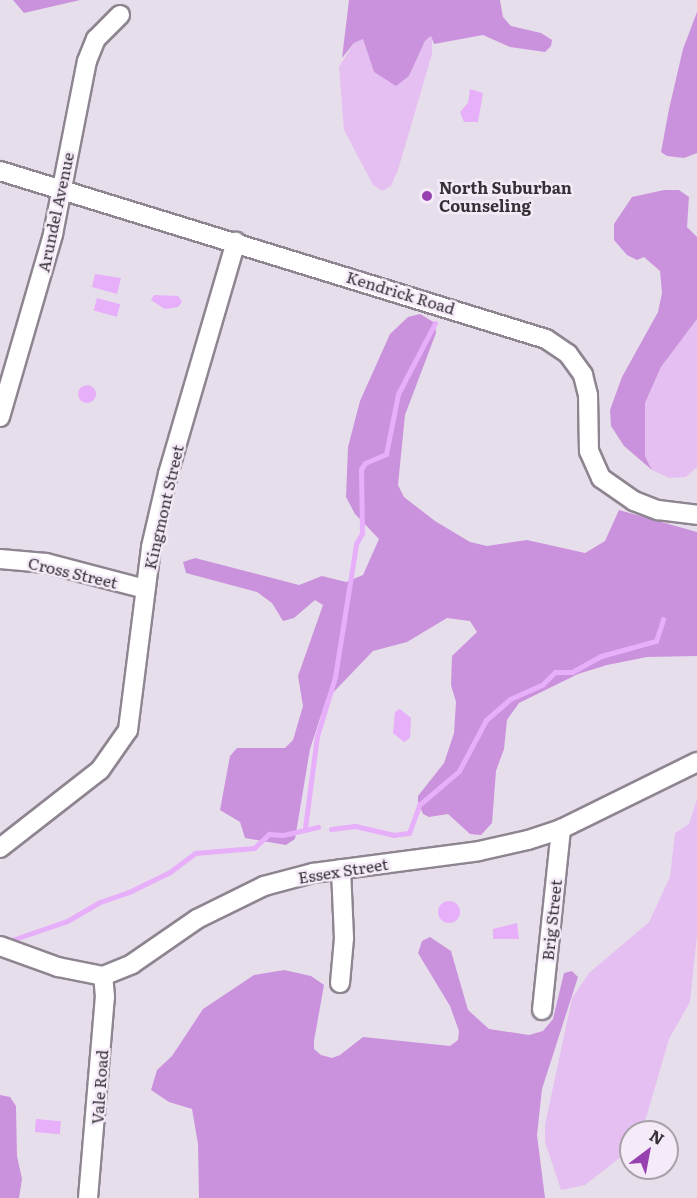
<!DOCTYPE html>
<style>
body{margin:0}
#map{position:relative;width:697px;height:1198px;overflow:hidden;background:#e7deeb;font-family:Literata,serif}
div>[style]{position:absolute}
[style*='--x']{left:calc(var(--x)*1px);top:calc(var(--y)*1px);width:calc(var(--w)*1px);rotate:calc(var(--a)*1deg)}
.green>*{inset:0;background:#e6bff2}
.forest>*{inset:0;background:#ca92dc}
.water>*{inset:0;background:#e7aef9;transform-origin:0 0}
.round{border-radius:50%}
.stream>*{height:5px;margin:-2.5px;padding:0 2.5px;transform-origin:2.5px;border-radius:2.5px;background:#e7aef9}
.roads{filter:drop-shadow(2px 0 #8e8591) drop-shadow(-2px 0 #8e8591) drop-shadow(0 2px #8e8591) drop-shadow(0 -2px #8e8591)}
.street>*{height:18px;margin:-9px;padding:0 9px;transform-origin:9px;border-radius:9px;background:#fff}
.dots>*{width:16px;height:16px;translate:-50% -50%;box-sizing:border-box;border:3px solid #f5ebf8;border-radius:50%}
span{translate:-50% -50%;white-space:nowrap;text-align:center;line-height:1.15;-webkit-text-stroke:5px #f5ebf8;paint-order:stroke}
.poi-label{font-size:16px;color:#353136;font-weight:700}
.left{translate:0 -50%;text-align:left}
.street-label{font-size:16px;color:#353136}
.north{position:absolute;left:619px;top:1120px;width:60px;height:60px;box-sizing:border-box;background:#f5ebf8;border:2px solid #a8a1aa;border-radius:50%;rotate:32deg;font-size:16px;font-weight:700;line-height:24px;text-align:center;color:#353136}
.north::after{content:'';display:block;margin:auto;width:21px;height:27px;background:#9641af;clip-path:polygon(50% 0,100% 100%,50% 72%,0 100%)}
</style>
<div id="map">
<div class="green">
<i style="clip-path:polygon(432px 36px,432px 54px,398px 170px,391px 186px,382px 191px,373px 185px,344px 130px,339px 67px,354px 43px,363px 39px,374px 72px,396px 85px,409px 76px,425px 41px)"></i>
<i style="clip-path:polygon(697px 319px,697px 467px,686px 477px,669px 478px,652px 470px,645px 456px,645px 403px,661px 367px)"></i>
<i style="clip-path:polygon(697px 799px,697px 935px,690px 1002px,669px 1039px,642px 1132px,631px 1132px,631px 1149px,585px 1185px,561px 1190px,545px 1142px,545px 1125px,572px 998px,589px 973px,649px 922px,670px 877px,675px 833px,689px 824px)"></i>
</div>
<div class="forest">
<i style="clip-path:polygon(13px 0,80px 0,24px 13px)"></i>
<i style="clip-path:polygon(349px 0,500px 0,503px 17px,511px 26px,541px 33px,552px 40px,551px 46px,545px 52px,510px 47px,483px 35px,434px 44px,431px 36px,425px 41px,409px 76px,396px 86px,374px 72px,363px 39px,354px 43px,342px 58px)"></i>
<i style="clip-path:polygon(697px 12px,697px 153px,684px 158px,667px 156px,661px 152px,669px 109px,683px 49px)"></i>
<i style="clip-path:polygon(664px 190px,679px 190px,689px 197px,687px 227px,697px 237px,697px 319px,661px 367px,645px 403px,645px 456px,652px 470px,624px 446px,611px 426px,610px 410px,622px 377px,658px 312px,662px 293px,660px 271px,644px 257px,637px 260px,627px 255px,614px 240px,614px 224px,632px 197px)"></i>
<i style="clip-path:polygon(420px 314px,435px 323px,436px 333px,405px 415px,398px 485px,404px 497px,435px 521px,470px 542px,487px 546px,527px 540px,585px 553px,605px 541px,619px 510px,697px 532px,697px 656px,647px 657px,607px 665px,578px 674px,519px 703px,507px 720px,504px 749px,496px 771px,492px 823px,481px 835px,470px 834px,448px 814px,429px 817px,423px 814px,418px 802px,418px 796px,444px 763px,454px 733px,456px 702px,451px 685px,452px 656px,477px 632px,470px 621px,447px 618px,407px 642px,373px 651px,326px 700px,310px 749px,295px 839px,286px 845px,245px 838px,240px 822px,220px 810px,230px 756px,237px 748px,285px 748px,293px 740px,303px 706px,298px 676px,323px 605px,315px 600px,294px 618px,283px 621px,272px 603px,257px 592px,186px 573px,183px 562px,195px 558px,299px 585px,322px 576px,346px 582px,363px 575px,379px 539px,355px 514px,346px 497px,348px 447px,360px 401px,390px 334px,408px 317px)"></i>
<i style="clip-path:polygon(430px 937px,451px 951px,468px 1010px,489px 1029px,529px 1035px,543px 1031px,553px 1019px,564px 973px,572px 971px,578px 977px,542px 1089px,537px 1135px,545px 1198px,199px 1198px,198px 1144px,192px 1109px,169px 1102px,151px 1090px,157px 1070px,172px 1056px,203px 1009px,254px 975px,284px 970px,311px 976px,324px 985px,314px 1041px,314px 1049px,321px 1055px,332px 1058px,340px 1055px,363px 1037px,450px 1046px,458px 1040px,459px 1031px,450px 1006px,418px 953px,422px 941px)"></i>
<i style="clip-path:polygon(0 1095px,10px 1097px,16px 1106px,17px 1156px,22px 1179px,19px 1198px,0 1198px)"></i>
</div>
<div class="water">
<i style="clip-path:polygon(470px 89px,483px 93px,478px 122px,464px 122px,460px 112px,468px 103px)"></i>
<i style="clip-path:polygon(95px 274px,121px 278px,117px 294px,92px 287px)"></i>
<i style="clip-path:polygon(154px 295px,178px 296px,182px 302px,178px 307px,165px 309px,151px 300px)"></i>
<i style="left:97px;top:298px;width:24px;height:13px;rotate:15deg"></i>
<i class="round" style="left:78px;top:385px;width:18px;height:18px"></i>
<i style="clip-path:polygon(400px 709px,411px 718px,410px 738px,404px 742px,393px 733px,395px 712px)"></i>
<i class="round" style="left:438px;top:901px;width:22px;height:22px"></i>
<i style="clip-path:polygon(517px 923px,519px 939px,493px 939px,493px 929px)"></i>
<i style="left:36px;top:1119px;width:25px;height:13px;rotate:5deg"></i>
</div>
<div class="stream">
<i style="--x:305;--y:828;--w:93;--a:-82.6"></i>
<i style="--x:317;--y:736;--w:62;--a:-73"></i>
<i style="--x:335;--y:677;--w:135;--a:-81"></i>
<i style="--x:356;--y:544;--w:13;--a:-61"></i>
<i style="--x:362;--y:533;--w:64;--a:-90.9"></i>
<i style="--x:361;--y:469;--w:7;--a:-56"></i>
<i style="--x:365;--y:463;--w:23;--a:-23"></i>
<i style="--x:386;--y:454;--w:61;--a:-78.7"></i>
<i style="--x:398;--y:394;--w:80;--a:-62.5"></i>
<i style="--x:331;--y:829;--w:24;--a:-7"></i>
<i style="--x:355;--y:826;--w:39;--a:13"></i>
<i style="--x:393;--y:835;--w:16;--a:-7"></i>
<i style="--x:409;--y:833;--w:30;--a:-70"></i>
<i style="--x:419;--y:805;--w:52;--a:-40.4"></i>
<i style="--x:459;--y:771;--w:58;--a:-62.1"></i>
<i style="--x:486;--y:720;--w:32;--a:-41"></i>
<i style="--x:510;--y:699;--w:36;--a:-24"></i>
<i style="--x:543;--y:684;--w:17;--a:-45"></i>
<i style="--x:555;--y:672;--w:17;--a:0"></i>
<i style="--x:572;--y:672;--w:33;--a:-29"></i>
<i style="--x:601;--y:656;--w:57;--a:-15.3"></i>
<i style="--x:656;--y:641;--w:23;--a:-72"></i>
<i style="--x:9;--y:941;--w:61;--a:-19"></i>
<i style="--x:67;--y:921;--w:38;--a:-30"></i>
<i style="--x:100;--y:902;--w:31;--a:-19"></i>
<i style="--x:129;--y:892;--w:46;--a:-26"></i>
<i style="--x:170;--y:872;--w:31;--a:-37"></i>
<i style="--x:195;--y:853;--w:59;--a:-4.8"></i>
<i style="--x:254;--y:848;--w:21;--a:-43"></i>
<i style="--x:269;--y:834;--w:14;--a:4"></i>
<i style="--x:283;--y:835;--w:36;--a:-13"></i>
</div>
<div class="roads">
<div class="street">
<i style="--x:0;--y:171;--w:571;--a:17.1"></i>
<i style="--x:546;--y:339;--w:27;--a:34"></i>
<i style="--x:568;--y:354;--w:26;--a:54"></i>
<i style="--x:583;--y:375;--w:21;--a:76"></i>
<i style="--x:588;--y:395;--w:56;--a:89"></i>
<i style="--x:589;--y:451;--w:30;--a:66"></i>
<i style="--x:601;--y:478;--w:40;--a:34.9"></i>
<i style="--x:634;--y:501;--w:26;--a:21"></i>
<i style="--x:658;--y:510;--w:39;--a:7"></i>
<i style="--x:0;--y:417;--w:191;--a:-73.8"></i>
<i style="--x:53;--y:234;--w:176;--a:-78.9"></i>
<i style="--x:87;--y:61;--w:24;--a:-68"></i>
<i style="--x:96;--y:39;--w:34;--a:-45"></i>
<i style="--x:0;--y:559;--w:46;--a:5"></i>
<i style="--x:46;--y:563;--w:102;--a:14.7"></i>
<i style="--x:0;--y:848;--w:127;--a:-38"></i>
<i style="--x:100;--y:770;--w:49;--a:-55"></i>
<i style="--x:128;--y:730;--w:184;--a:-82.8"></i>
<i style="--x:151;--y:547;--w:75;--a:-76.9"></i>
<i style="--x:168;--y:474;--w:242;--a:-73.7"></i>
<i style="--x:0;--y:946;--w:62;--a:19.9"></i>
<i style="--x:58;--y:967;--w:46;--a:11.3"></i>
<i style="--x:103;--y:976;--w:31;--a:-22"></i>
<i style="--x:132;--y:964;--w:79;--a:-34.7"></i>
<i style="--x:197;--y:919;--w:75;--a:-26.2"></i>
<i style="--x:264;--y:886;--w:51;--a:-14.9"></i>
<i style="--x:313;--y:873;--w:167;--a:-7.5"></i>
<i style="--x:479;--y:851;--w:50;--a:-12.7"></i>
<i style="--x:528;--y:840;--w:35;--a:-18"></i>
<i style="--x:561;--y:829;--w:152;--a:-26.2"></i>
<i style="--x:340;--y:983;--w:45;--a:-84.9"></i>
<i style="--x:344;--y:938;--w:69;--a:-92.5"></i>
<i style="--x:542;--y:1010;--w:182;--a:-84"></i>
<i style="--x:88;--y:1198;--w:202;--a:-85.2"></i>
<i style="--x:105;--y:997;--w:21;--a:-95"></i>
</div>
</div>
<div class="dots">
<i style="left:427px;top:196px;background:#9641af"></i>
</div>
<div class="poi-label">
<span class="left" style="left:439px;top:196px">North Suburban<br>Counseling</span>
</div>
<div class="street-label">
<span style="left:55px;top:212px;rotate:-78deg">Arundel Avenue</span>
<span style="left:401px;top:292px;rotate:17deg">Kendrick Road</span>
<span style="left:163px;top:507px;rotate:-77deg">Kingmont Street</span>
<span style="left:73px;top:572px;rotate:13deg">Cross Street</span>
<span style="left:343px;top:870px;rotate:-9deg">Essex Street</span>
<span style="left:551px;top:920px;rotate:-84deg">Brig Street</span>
<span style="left:99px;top:1087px;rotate:-86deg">Vale Road</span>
</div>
<div class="north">N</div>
</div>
